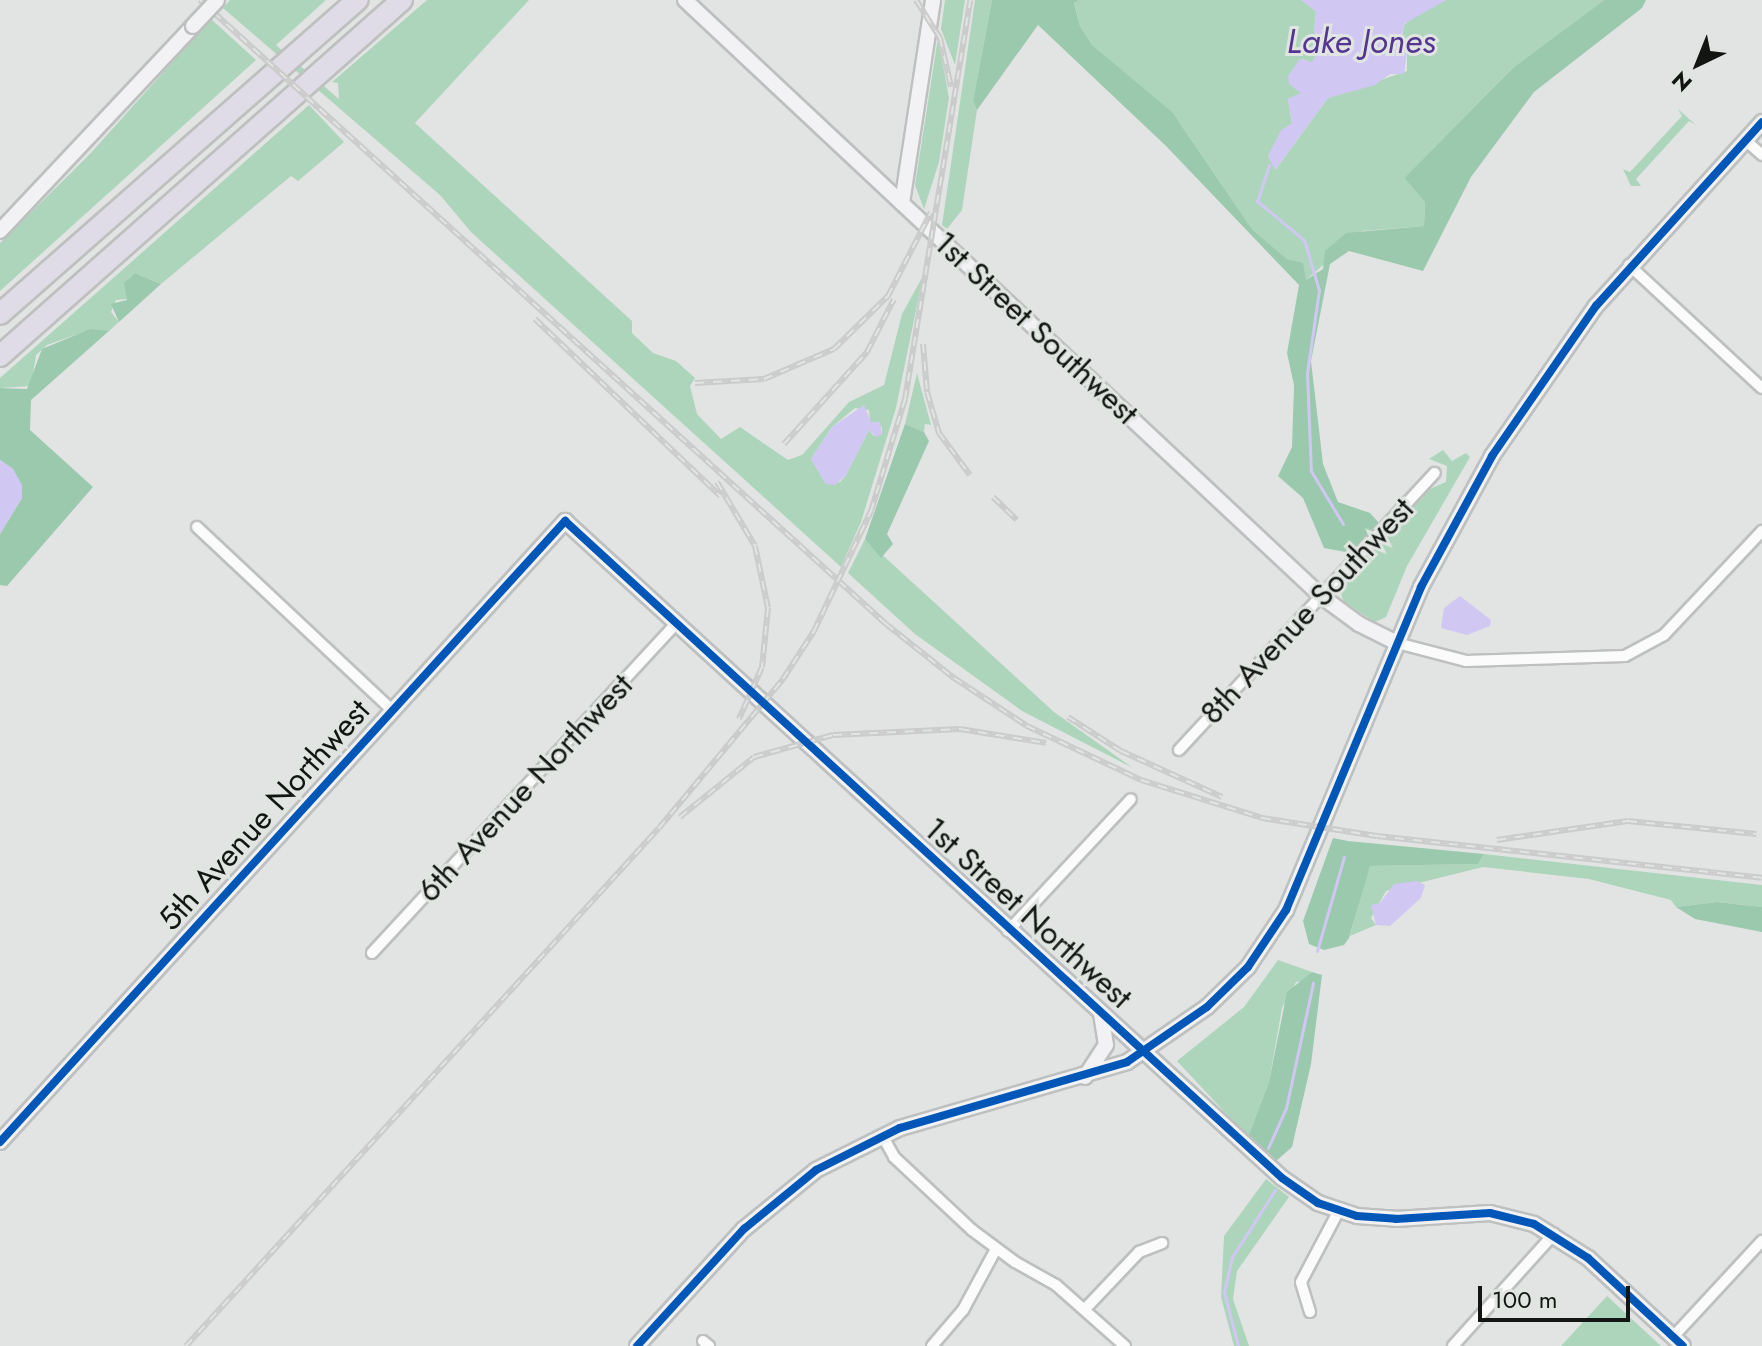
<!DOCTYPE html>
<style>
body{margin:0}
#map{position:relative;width:1762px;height:1346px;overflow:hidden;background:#e2e4e3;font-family:Jost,sans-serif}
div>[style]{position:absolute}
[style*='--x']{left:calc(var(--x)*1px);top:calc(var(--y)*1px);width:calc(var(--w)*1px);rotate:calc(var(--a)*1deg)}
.green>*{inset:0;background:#add5bb}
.forest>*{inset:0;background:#9bc9ad}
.water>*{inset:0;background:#d0c7f3}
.stream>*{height:3px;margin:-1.5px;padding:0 1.5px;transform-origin:1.5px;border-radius:1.5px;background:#d0c7f3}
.roads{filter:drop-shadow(2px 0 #bec0bf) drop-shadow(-2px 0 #bec0bf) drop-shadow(0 2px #bec0bf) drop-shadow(0 -2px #bec0bf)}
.street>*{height:10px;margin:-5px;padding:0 5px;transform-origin:5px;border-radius:5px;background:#fbfbfb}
.secondary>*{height:14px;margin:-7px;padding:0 7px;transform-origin:7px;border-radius:7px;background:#f2f2f5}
.highway>*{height:20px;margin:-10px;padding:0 10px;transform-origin:10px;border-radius:10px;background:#dfdce8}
.rail>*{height:6px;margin-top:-3px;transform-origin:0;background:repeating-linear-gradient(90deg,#e1e5e2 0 9px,#cacbca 0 18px);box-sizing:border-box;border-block:2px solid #cacbca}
.bridges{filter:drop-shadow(2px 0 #bec0bf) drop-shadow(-2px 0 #bec0bf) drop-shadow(0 2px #bec0bf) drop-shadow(0 -2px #bec0bf)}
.secondary-bridge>*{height:14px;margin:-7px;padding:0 7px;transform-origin:7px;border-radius:7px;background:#f2f2f5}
.cycleway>*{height:8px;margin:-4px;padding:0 4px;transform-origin:4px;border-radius:4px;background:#0057b8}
span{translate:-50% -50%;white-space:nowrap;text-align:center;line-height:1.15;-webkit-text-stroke:6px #e1e5e2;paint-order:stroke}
.street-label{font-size:32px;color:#131513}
.water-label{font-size:34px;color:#543690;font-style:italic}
.north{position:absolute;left:1658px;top:24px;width:80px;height:80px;-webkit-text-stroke:6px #e1e5e2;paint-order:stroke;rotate:223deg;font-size:22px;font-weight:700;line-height:32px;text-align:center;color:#131513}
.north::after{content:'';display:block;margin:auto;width:28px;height:36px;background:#131513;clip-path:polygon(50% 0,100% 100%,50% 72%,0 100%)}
.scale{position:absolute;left:1478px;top:1286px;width:152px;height:36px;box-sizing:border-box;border:4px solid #131513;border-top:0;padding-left:10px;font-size:24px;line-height:28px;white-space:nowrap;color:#131513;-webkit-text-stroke:6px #e1e5e2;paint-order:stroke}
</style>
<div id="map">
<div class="green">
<i style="clip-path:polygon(evenodd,230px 0,326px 0,276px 45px,339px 99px,338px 83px,332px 82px,427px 0,529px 0,415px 123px,632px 321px,632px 333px,653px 353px,676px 361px,695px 378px,690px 386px,697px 414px,721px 439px,740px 427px,788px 460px,802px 455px,849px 402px,884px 385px,902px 314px,923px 276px,896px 408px,861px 522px,841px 567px,471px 232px,440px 195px,223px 8px,230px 0,855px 408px,869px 410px,870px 422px,882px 427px,882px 434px,874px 436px,869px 430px,846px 475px,840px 482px,826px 484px,811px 459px,832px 427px,855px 408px)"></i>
<i style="clip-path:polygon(945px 0,965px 0,955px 65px,941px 29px)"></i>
<i style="clip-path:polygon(975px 0,992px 0,973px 101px,977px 110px,962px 210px,947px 229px,942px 225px)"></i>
<i style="clip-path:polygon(1079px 0,1301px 0,1316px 11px,1313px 44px,1320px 40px,1321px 46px,1312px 63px,1303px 59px,1297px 88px,1302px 93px,1288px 99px,1292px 123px,1268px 156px,1276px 169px,1328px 98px,1407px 71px,1407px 53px,1400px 53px,1404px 25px,1422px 10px,1446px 0,1604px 0,1514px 67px,1404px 178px,1425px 202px,1424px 226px,1362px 231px,1305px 281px,1300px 263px,1287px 259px,1252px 229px,1180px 123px,1092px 45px,1080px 26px,1074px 2px)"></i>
<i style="clip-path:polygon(211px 19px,256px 60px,0 291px,0 243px,90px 154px)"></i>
<i style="clip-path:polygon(938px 38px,949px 98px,939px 162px,924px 209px,915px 185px)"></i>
<i style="clip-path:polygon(309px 105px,344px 142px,298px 181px,291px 176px,161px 284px,135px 273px,127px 280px,127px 299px,116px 300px,111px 312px,119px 322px,109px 331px,86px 331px,47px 345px,36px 355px,31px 386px,0 388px,0 378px)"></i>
<i style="clip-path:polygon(1678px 109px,1696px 125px,1689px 121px,1636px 179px,1641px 186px,1631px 186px,1623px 169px,1630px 172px,1682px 116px)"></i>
<i style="clip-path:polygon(917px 373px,931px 425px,925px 424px,924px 432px,905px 424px)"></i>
<i style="clip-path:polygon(1443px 450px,1452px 461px,1466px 453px,1470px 457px,1407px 566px,1386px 617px,1375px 622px,1344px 602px,1339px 589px,1430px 489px,1446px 482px,1447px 466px,1429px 459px)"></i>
<i style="clip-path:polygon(865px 539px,1054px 712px,1133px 768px,1022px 711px,915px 634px,848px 573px)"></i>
<i style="clip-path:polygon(1484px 854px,1762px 885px,1762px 907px,1717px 902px,1676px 907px,1671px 900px,1589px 879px,1483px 867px,1386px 891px,1371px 918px,1376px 925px,1350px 936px,1369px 866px,1478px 864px)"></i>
<i style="clip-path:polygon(1278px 960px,1312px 972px,1305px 981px,1296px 982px,1282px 1008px,1269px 1082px,1248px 1137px,1177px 1061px,1244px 1007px)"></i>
<i style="clip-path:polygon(1266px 1179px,1289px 1197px,1237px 1271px,1233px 1299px,1249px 1346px,1234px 1346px,1221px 1297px,1224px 1236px)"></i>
<i style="clip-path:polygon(1607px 1296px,1661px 1346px,1561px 1346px)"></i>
</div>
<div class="forest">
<i style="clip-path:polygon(992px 0,1079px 0,1074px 3px,1080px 26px,1092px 45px,1173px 113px,1252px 229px,1287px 259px,1303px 263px,1306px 280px,1323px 269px,1325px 251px,1346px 233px,1424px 226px,1425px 202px,1404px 178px,1514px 67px,1604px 0,1646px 0,1642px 8px,1534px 92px,1471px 177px,1423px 271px,1349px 251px,1330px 264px,1311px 361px,1323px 464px,1338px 502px,1370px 513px,1379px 523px,1351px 553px,1324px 548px,1303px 498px,1278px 476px,1292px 447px,1294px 385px,1287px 353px,1299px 285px,1166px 146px,1038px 25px,977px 110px,973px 101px)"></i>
<i style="clip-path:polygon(135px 273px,161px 284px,119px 322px,111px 304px,127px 300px,124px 283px)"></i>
<i style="clip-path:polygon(90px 329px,109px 331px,31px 400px,30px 430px,93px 487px,7px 586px,0 585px,0 534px,22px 498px,13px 469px,0 460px,0 388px,27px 389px,42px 349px)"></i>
<i style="clip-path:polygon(905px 424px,924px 432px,929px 441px,887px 534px,893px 544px,881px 558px,865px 539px)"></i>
<i style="clip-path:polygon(1333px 838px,1348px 841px,1484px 854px,1478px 864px,1370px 866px,1349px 938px,1344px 945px,1324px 950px,1309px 944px,1303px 921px)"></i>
<i style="clip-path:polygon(1717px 902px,1762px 907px,1762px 932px,1695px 919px,1676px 907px)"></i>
<i style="clip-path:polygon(1312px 972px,1322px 975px,1311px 1064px,1292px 1147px,1275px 1162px,1248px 1137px,1269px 1082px,1287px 992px)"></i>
</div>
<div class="water">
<i style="clip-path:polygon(1301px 0,1446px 0,1404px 24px,1400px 52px,1407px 53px,1404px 74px,1390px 74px,1375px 85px,1328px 98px,1275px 170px,1268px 156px,1281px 130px,1292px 123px,1288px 99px,1301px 93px,1289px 84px,1288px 76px,1300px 59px,1312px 62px,1321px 46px,1319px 41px,1313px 44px,1316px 11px)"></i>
<i style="clip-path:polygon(864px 405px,871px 422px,880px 422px,882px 434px,877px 437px,869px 430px,846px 475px,835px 485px,826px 484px,811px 459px,832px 427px)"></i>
<i style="clip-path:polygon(0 460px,13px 469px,22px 485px,22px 498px,0 534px)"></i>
<i style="clip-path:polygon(1460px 596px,1491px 620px,1490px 626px,1467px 635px,1441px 628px,1444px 608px)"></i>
<i style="clip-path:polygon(1417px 881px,1425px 885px,1421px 898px,1390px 926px,1376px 925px,1371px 905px,1380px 903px,1394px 884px)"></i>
</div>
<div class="stream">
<i style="--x:1269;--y:165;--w:38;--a:108"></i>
<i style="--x:1257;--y:201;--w:61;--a:39.7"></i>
<i style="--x:1304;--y:240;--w:52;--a:73.3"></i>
<i style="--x:1319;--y:290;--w:84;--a:98.2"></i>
<i style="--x:1307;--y:373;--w:98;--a:87.7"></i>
<i style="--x:1311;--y:471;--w:62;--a:58.9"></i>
<i style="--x:1317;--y:951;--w:98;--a:-74"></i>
<i style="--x:1268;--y:1148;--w:44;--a:-65.8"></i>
<i style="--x:1286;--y:1108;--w:128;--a:-77.8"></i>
<i style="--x:1238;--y:1346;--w:56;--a:-104.5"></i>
<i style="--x:1224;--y:1292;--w:36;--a:-77"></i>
<i style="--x:1232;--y:1257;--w:80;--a:-57.3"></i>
</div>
<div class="roads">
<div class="street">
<i style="--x:1745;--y:140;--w:23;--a:41"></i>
<i style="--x:1629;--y:265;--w:181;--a:42.8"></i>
<i style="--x:197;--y:527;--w:267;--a:43.2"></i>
<i style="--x:1397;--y:643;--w:71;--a:14.6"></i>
<i style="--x:1466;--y:661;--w:159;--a:-1.8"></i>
<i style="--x:1625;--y:656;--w:44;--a:-28.3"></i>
<i style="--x:1664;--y:635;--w:143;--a:-46.7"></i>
<i style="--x:1179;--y:750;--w:377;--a:-47.3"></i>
<i style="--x:1008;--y:931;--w:180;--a:-47"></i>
<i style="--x:372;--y:953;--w:449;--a:-47.3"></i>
<i style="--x:882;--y:1135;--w:25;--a:61"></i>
<i style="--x:894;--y:1157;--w:107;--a:43.1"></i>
<i style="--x:972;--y:1230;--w:54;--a:36.7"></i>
<i style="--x:1015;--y:1262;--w:47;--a:29.3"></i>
<i style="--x:1056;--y:1285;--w:92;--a:41.5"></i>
<i style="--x:1085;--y:1309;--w:79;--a:-46.5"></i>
<i style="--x:1139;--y:1252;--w:25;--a:-21"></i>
<i style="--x:1310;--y:1312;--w:31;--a:-107"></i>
<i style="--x:1301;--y:1282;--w:79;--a:-62.1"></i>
<i style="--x:1673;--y:1337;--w:131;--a:-47.2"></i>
<i style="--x:703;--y:1341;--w:8;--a:40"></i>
<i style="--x:932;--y:1346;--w:48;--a:-49.3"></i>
<i style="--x:963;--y:1310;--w:69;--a:-61.6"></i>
<i style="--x:1453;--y:1346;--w:151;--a:-48"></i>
</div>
<div class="secondary">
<i style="--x:685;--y:0;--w:872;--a:43.14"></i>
<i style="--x:1321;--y:596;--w:47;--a:36.4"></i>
<i style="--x:1359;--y:624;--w:42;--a:26.6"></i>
<i style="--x:902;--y:203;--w:205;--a:-81.3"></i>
<i style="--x:0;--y:231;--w:282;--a:-46.7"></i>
<i style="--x:1085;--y:1077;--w:38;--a:-57"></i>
<i style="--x:1106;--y:1045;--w:32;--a:-99"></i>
<i style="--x:0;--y:1142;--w:840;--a:-47.7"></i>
<i style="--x:565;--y:521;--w:972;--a:42.5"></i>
<i style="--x:1282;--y:1178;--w:44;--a:34.8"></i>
<i style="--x:1318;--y:1203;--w:41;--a:18.4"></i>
<i style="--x:1357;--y:1216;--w:39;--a:4"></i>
<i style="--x:1396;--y:1219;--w:94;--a:-3.7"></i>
<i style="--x:1490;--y:1213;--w:45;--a:14"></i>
<i style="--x:1534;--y:1224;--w:64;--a:32.2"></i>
<i style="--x:1588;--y:1258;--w:129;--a:42.8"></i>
<i style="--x:637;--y:1346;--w:159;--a:-47.6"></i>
<i style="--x:744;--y:1229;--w:93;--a:-39.3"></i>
<i style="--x:816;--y:1170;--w:94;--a:-26.6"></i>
<i style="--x:900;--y:1128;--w:236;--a:-16.2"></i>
<i style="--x:1127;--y:1062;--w:97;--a:-34.5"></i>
<i style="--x:1207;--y:1007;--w:57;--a:-44.3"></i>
<i style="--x:1248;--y:967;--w:69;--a:-56.3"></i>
<i style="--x:1286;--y:910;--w:350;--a:-67.3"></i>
<i style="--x:1421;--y:587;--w:149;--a:-61.5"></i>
<i style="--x:1492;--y:456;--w:183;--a:-55.3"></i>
<i style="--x:1596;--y:306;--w:248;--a:-47.9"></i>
</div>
<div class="highway">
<i style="--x:0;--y:314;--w:476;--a:-41.3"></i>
<i style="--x:0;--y:356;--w:537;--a:-41.53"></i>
</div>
</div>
<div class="rail">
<i style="--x:200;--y:0;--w:927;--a:42.29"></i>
<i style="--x:886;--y:624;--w:87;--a:38.5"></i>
<i style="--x:954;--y:678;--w:87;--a:33.3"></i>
<i style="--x:1027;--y:726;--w:126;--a:25.3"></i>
<i style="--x:1141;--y:780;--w:127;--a:17.4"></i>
<i style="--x:1262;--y:818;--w:116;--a:8.9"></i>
<i style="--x:1377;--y:836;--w:387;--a:6.2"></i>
<i style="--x:916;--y:0;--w:45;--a:57.7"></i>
<i style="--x:940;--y:38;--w:50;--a:77.3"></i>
<i style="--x:535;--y:319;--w:256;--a:43.7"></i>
<i style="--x:923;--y:344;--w:48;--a:85.2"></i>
<i style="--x:927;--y:392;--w:43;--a:73.7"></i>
<i style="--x:939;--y:433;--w:52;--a:53.6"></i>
<i style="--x:695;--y:383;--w:69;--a:-3.3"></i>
<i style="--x:764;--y:379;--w:76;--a:-23.2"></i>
<i style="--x:834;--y:349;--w:76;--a:-44.5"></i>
<i style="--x:888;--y:296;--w:94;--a:-62.9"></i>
<i style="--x:784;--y:444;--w:124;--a:-47.9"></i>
<i style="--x:867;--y:352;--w:59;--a:-63"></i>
<i style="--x:717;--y:482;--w:74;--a:59.3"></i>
<i style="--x:755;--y:546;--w:63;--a:78.2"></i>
<i style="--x:768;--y:608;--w:59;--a:95.8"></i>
<i style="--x:762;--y:667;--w:57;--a:113.9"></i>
<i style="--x:993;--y:497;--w:33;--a:44"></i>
<i style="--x:1068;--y:717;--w:63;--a:32.7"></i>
<i style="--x:1121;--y:751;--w:111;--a:24.5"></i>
<i style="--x:680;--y:817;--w:95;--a:-39"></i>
<i style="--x:754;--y:757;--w:82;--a:-15.6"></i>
<i style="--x:833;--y:735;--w:127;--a:-2.7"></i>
<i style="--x:960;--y:729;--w:87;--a:9.2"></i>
<i style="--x:1497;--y:840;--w:132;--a:-8.3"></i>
<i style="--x:1628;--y:821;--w:129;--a:5.8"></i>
<i style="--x:186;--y:1346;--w:701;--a:-47.6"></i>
<i style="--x:659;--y:828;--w:194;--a:-50.2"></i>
<i style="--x:783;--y:679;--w:57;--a:-57.1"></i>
<i style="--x:814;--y:631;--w:133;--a:-64.6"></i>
<i style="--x:871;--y:511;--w:117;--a:-73.1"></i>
<i style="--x:905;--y:399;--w:404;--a:-80.7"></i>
</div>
<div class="bridges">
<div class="secondary-bridge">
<i style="--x:193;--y:26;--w:35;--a:-47"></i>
</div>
</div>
<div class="cycleway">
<i style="--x:0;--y:1142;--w:840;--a:-47.7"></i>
<i style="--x:565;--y:521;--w:972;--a:42.5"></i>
<i style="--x:1282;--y:1178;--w:44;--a:34.8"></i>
<i style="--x:1318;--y:1203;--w:41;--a:18.4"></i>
<i style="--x:1357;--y:1216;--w:39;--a:4"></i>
<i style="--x:1396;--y:1219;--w:94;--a:-3.7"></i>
<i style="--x:1490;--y:1213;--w:45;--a:14"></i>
<i style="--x:1534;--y:1224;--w:64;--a:32.2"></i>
<i style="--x:1588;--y:1258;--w:129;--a:42.8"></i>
<i style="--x:637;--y:1346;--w:159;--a:-47.6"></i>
<i style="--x:744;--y:1229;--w:93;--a:-39.3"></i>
<i style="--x:816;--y:1170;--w:94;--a:-26.6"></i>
<i style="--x:900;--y:1128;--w:236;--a:-16.2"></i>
<i style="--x:1127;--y:1062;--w:97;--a:-34.5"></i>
<i style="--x:1207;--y:1007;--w:57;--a:-44.3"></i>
<i style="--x:1248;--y:967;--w:69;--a:-56.3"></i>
<i style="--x:1286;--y:910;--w:350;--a:-67.3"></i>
<i style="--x:1421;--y:587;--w:149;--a:-61.5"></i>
<i style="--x:1492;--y:456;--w:183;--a:-55.3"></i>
<i style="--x:1596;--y:306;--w:248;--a:-47.9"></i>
</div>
<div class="street-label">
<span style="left:1036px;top:328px;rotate:43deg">1st Street Southwest</span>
<span style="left:1307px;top:611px;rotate:-47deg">8th Avenue Southwest</span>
<span style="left:525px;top:788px;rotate:-47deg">6th Avenue Northwest</span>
<span style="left:264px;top:815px;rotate:-48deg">5th Avenue Northwest</span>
<span style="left:1028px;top:913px;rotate:42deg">1st Street Northwest</span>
</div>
<div class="water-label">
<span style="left:1361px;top:42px">Lake Jones</span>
</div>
<div class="north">N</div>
<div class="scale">100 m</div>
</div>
